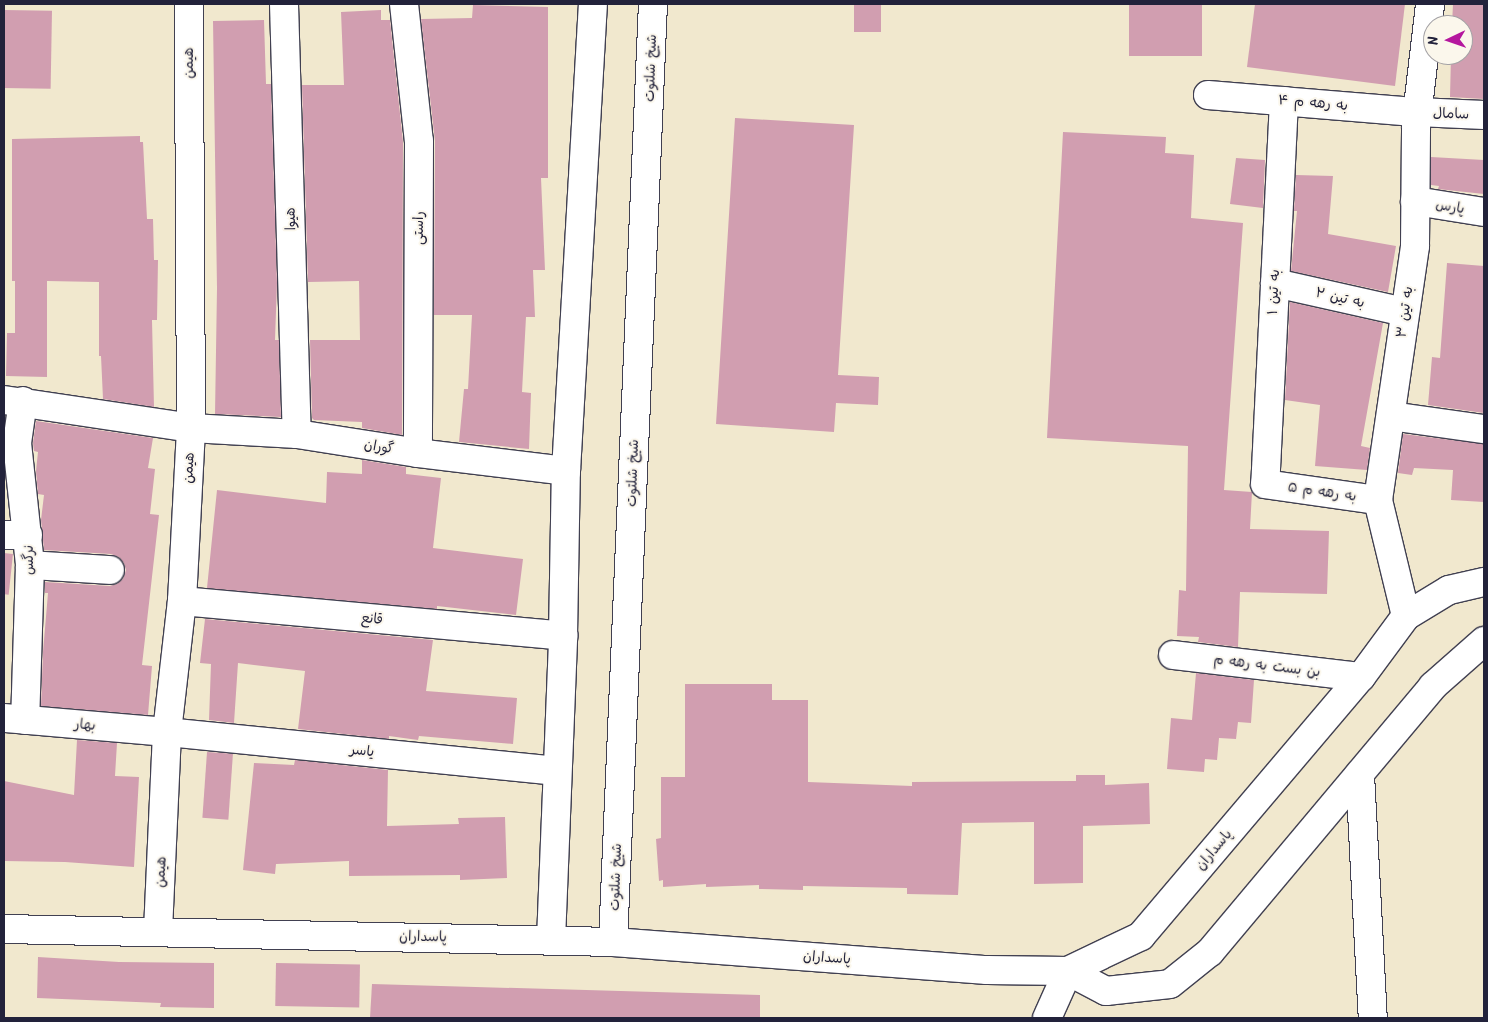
<!DOCTYPE html>
<meta charset="utf-8">
<style>
body{margin:0}
#map{position:relative;width:1488px;height:1022px;overflow:hidden;background:#f1e8ce;font-family:Kalam,"Playpen Sans Arabic",sans-serif}
div>[style]{position:absolute}
[style*='--x']{left:calc(var(--x)*1px);top:calc(var(--y)*1px);width:calc(var(--w)*1px);rotate:calc(var(--a)*1deg)}
.building>*{inset:0;background:#d19eb0;transform-origin:0 0}
.roads{filter:drop-shadow(1px 0 #414051) drop-shadow(-1px 0 #414051) drop-shadow(0 1px #414051) drop-shadow(0 -1px #414051)}
.street>*{height:28px;margin:-14px;padding:0 14px;transform-origin:14px;border-radius:14px;background:#fff}
.secondary>*{height:28px;margin:-14px;padding:0 14px;transform-origin:14px;border-radius:14px;background:#fff}
span{translate:-50% -50%;white-space:nowrap;text-align:center;line-height:1.15;-webkit-text-stroke:4px #fbf7ec;paint-order:stroke}
.street-label{font-size:14px;color:#22223b}
.frame{position:absolute;inset:0;border:5px solid #22223b;pointer-events:none}
.north{position:absolute;left:1423px;top:15px;width:50px;height:50px;box-sizing:border-box;background:#fbf7ec;border:1px solid #a4a2a5;border-radius:50%;rotate:267deg;font-size:14px;font-weight:700;line-height:20px;text-align:center;color:#22223b}
.north::after{content:'';display:block;margin:auto;width:18px;height:22px;background:#b5179e;clip-path:polygon(50% 0,100% 100%,50% 72%,0 100%)}
</style>
<div id="map">
<div class="building">
<i style="left:854px;top:4px;width:27px;height:28px"></i>
<i style="left:1129px;top:4px;width:73px;height:52px"></i>
<i style="clip-path:polygon(1255px 4px,1405px 4px,1395px 86px,1247px 67px)"></i>
<i style="clip-path:polygon(1453px 4px,1484px 4px,1484px 99px,1450px 97px,1451px 55px,1463px 55px,1463px 25px,1452px 25px)"></i>
<i style="clip-path:polygon(473px 5px,548px 7px,548px 178px,541px 178px,545px 270px,533px 270px,535px 317px,526px 317px,522px 392px,531px 393px,529px 449px,459px 442px,464px 389px,468px 389px,472px 315px,434px 315px,435px 141px,421px 19px,472px 18px)"></i>
<i style="left:4px;top:10px;width:48px;height:78px;rotate:1deg"></i>
<i style="clip-path:polygon(381px 10px,381px 20px,390px 20px,403px 142px,402px 435px,362px 428px,362px 422px,314px 420px,312px 418px,310px 340px,360px 340px,359px 281px,308px 282px,302px 85px,344px 85px,341px 12px)"></i>
<i style="clip-path:polygon(264px 20px,266px 84px,271px 84px,277px 283px,275px 340px,279px 340px,281px 417px,215px 414px,217px 288px,213px 21px)"></i>
<i style="clip-path:polygon(735px 118px,854px 125px,838px 375px,879px 377px,878px 405px,836px 403px,834px 432px,716px 424px)"></i>
<i style="clip-path:polygon(1063px 132px,1166px 137px,1165px 153px,1194px 155px,1191px 218px,1243px 223px,1224px 490px,1252px 492px,1250px 529px,1329px 531px,1327px 594px,1240px 592px,1238px 647px,1198px 642px,1199px 637px,1177px 636px,1179px 590px,1186px 591px,1188px 446px,1047px 438px)"></i>
<i style="clip-path:polygon(140px 136px,140px 142px,143px 142px,147px 219px,153px 219px,154px 260px,158px 260px,157px 320px,152px 320px,154px 407px,103px 399px,101px 356px,99px 356px,99px 282px,47px 281px,47px 377px,6px 376px,7px 333px,15px 333px,15px 281px,12px 281px,12px 139px)"></i>
<i style="clip-path:polygon(1431px 157px,1484px 160px,1484px 194px,1438px 189px,1439px 186px,1431px 185px)"></i>
<i style="clip-path:polygon(1236px 158px,1265px 160px,1263px 208px,1230px 204px)"></i>
<i style="clip-path:polygon(1296px 175px,1333px 176px,1328px 234px,1396px 246px,1388px 292px,1291px 271px,1297px 211px,1294px 211px)"></i>
<i style="clip-path:polygon(1447px 263px,1484px 266px,1484px 413px,1428px 405px,1432px 357px,1440px 358px)"></i>
<i style="clip-path:polygon(1290px 302px,1383px 323px,1361px 446px,1370px 448px,1367px 470px,1315px 466px,1320px 405px,1285px 400px)"></i>
<i style="clip-path:polygon(36px 421px,153px 438px,148px 468px,155px 469px,150px 514px,159px 515px,142px 665px,152px 666px,148px 715px,41px 706px,43px 652px,48px 593px,45px 593px,45px 582px,110px 586px,117px 584px,123px 579px,126px 570px,124px 563px,119px 557px,111px 554px,44px 550px,41px 520px,44px 495px,38px 494px,36px 471px,38px 452px,34px 451px,33px 443px)"></i>
<i style="clip-path:polygon(1403px 434px,1484px 444px,1484px 502px,1451px 500px,1453px 470px,1414px 468px,1412px 475px,1398px 473px)"></i>
<i style="clip-path:polygon(362px 460px,406px 467px,406px 474px,441px 478px,433px 548px,523px 559px,516px 615px,437px 606px,437px 609px,207px 588px,217px 490px,326px 503px,327px 472px,362px 474px)"></i>
<i style="left:4px;top:553px;width:9px;height:41px;rotate:6deg"></i>
<i style="clip-path:polygon(205px 619px,433px 640px,426px 691px,517px 698px,513px 744px,419px 736px,418px 740px,389px 736px,389px 739px,298px 729px,305px 671px,238px 663px,234px 723px,209px 720px,211px 664px,200px 663px)"></i>
<i style="clip-path:polygon(1196px 673px,1254px 680px,1251px 723px,1238px 722px,1236px 739px,1219px 738px,1217px 760px,1205px 759px,1204px 772px,1167px 769px,1171px 718px,1192px 720px)"></i>
<i style="clip-path:polygon(685px 684px,772px 684px,772px 700px,808px 700px,808px 782px,912px 786px,912px 782px,1076px 781px,1076px 775px,1105px 775px,1105px 785px,1149px 783px,1150px 824px,1083px 826px,1083px 883px,1034px 884px,1034px 822px,962px 823px,958px 895px,907px 894px,907px 888px,803px 886px,803px 890px,759px 889px,759px 885px,706px 887px,706px 884px,663px 887px,663px 880px,659px 881px,656px 839px,661px 838px,661px 777px,685px 777px)"></i>
<i style="clip-path:polygon(77px 740px,117px 743px,115px 776px,139px 777px,134px 867px,65px 862px,4px 861px,4px 781px,74px 795px)"></i>
<i style="left:207px;top:752px;width:26px;height:66px;rotate:4deg"></i>
<i style="clip-path:polygon(295px 760px,388px 770px,387px 826px,459px 824px,458px 818px,505px 817px,507px 878px,460px 880px,460px 875px,349px 876px,349px 861px,276px 864px,275px 874px,243px 870px,254px 763px,294px 765px)"></i>
<i style="clip-path:polygon(38px 957px,119px 962px,214px 963px,214px 1008px,160px 1007px,161px 1003px,37px 998px)"></i>
<i style="left:276px;top:963px;width:84px;height:43px;rotate:1deg"></i>
<i style="clip-path:polygon(372px 984px,760px 995px,760px 1018px,370px 1018px)"></i>
</div>
<div class="roads">
<div class="street">
<i style="--x:284;--y:4;--w:430;--a:88.3"></i>
<i style="--x:404;--y:4;--w:138;--a:83.8"></i>
<i style="--x:419;--y:141;--w:312;--a:90.2"></i>
<i style="--x:1208;--y:95;--w:210;--a:4.7"></i>
<i style="--x:1417;--y:112;--w:67;--a:2.6"></i>
<i style="--x:1284;--y:101;--w:383;--a:92.8"></i>
<i style="--x:1265;--y:484;--w:114;--a:8.1"></i>
<i style="--x:1415;--y:201;--w:70;--a:9.1"></i>
<i style="--x:1275;--y:283;--w:133;--a:12.6"></i>
<i style="--x:4;--y:400;--w:189;--a:8.5"></i>
<i style="--x:191;--y:428;--w:106;--a:3.2"></i>
<i style="--x:297;--y:434;--w:122;--a:8.9"></i>
<i style="--x:418;--y:453;--w:149;--a:6.9"></i>
<i style="--x:23;--y:401;--w:42;--a:98.1"></i>
<i style="--x:17;--y:443;--w:123;--a:83.9"></i>
<i style="--x:30;--y:565;--w:155;--a:91.8"></i>
<i style="--x:1391;--y:416;--w:94;--a:8"></i>
<i style="--x:4;--y:535;--w:24;--a:0"></i>
<i style="--x:30;--y:565;--w:80;--a:3.6"></i>
<i style="--x:182;--y:601;--w:383;--a:5.2"></i>
<i style="--x:1406;--y:616;--w:119;--a:-103.6"></i>
<i style="--x:1378;--y:500;--w:257;--a:-81.7"></i>
<i style="--x:1415;--y:246;--w:122;--a:-89.5"></i>
<i style="--x:1416;--y:124;--w:121;--a:-83.3"></i>
<i style="--x:1173;--y:655;--w:189;--a:6.7"></i>
<i style="--x:4;--y:718;--w:164;--a:4.9"></i>
<i style="--x:167;--y:732;--w:391;--a:5.7"></i>
<i style="--x:1360;--y:774;--w:244;--a:87"></i>
<i style="--x:158;--y:931;--w:199;--a:-87.4"></i>
<i style="--x:167;--y:732;--w:132;--a:-83.5"></i>
<i style="--x:182;--y:601;--w:173;--a:-87"></i>
<i style="--x:191;--y:428;--w:424;--a:-90.3"></i>
<i style="--x:1047;--y:1018;--w:51;--a:-65.9"></i>
</div>
<div class="secondary">
<i style="--x:4;--y:929;--w:609;--a:1.22"></i>
<i style="--x:613;--y:942;--w:375;--a:4.3"></i>
<i style="--x:987;--y:970;--w:81;--a:0.7"></i>
<i style="--x:1068;--y:971;--w:81;--a:-25.6"></i>
<i style="--x:1141;--y:936;--w:340;--a:-49.7"></i>
<i style="--x:1361;--y:677;--w:76;--a:-53.6"></i>
<i style="--x:1406;--y:616;--w:50;--a:-31.2"></i>
<i style="--x:1449;--y:590;--w:36;--a:-13"></i>
<i style="--x:551;--y:940;--w:304;--a:-87.7"></i>
<i style="--x:563;--y:636;--w:165;--a:-89"></i>
<i style="--x:566;--y:471;--w:468;--a:-86.7"></i>
<i style="--x:613;--y:942;--w:939;--a:-87.56"></i>
<i style="--x:1068;--y:971;--w:43;--a:27.8"></i>
<i style="--x:1106;--y:991;--w:64;--a:-6.2"></i>
<i style="--x:1170;--y:984;--w:51;--a:-38.7"></i>
<i style="--x:1210;--y:952;--w:347;--a:-50"></i>
<i style="--x:1433;--y:686;--w:68;--a:-41.4"></i>
</div>
</div>
<div class="street-label">
<span style="left:189px;top:63px;rotate:-90deg">هیمن</span>
<span style="left:651px;top:68px;rotate:-88deg">شیخ شلتوت</span>
<span style="left:1313px;top:103px;rotate:5deg">به رهه م ۴</span>
<span style="left:1451px;top:114px;rotate:2deg">سامال</span>
<span style="left:1450px;top:207px;rotate:9deg">پارس</span>
<span style="left:291px;top:219px;rotate:-92deg">هیوا</span>
<span style="left:419px;top:228px;rotate:-90deg">راستی</span>
<span style="left:1274px;top:292px;rotate:-87deg">به تین ۱</span>
<span style="left:1340px;top:298px;rotate:13deg">به تین ۲</span>
<span style="left:1405px;top:312px;rotate:-82deg">به تین ۳</span>
<span style="left:379px;top:447px;rotate:9deg">گوران</span>
<span style="left:189px;top:468px;rotate:-87deg">هیمن</span>
<span style="left:633px;top:473px;rotate:-88deg">شیخ شلتوت</span>
<span style="left:1322px;top:492px;rotate:8deg">به رهه م ۵</span>
<span style="left:29px;top:560px;rotate:-91deg">نرگس</span>
<span style="left:372px;top:619px;rotate:5deg">قانع</span>
<span style="left:1267px;top:666px;rotate:7deg">بن بست به رهه م</span>
<span style="left:85px;top:725px;rotate:5deg">بهار</span>
<span style="left:362px;top:751px;rotate:6deg">یاسر</span>
<span style="left:1214px;top:850px;rotate:-50deg">پاسداران</span>
<span style="left:161px;top:872px;rotate:-87deg">هیمن</span>
<span style="left:616px;top:877px;rotate:-88deg">شیخ شلتوت</span>
<span style="left:423px;top:937px;rotate:1deg">پاسداران</span>
<span style="left:827px;top:958px;rotate:4deg">پاسداران</span>
</div>
<div class="frame"></div>
<div class="north">N</div>
</div>
